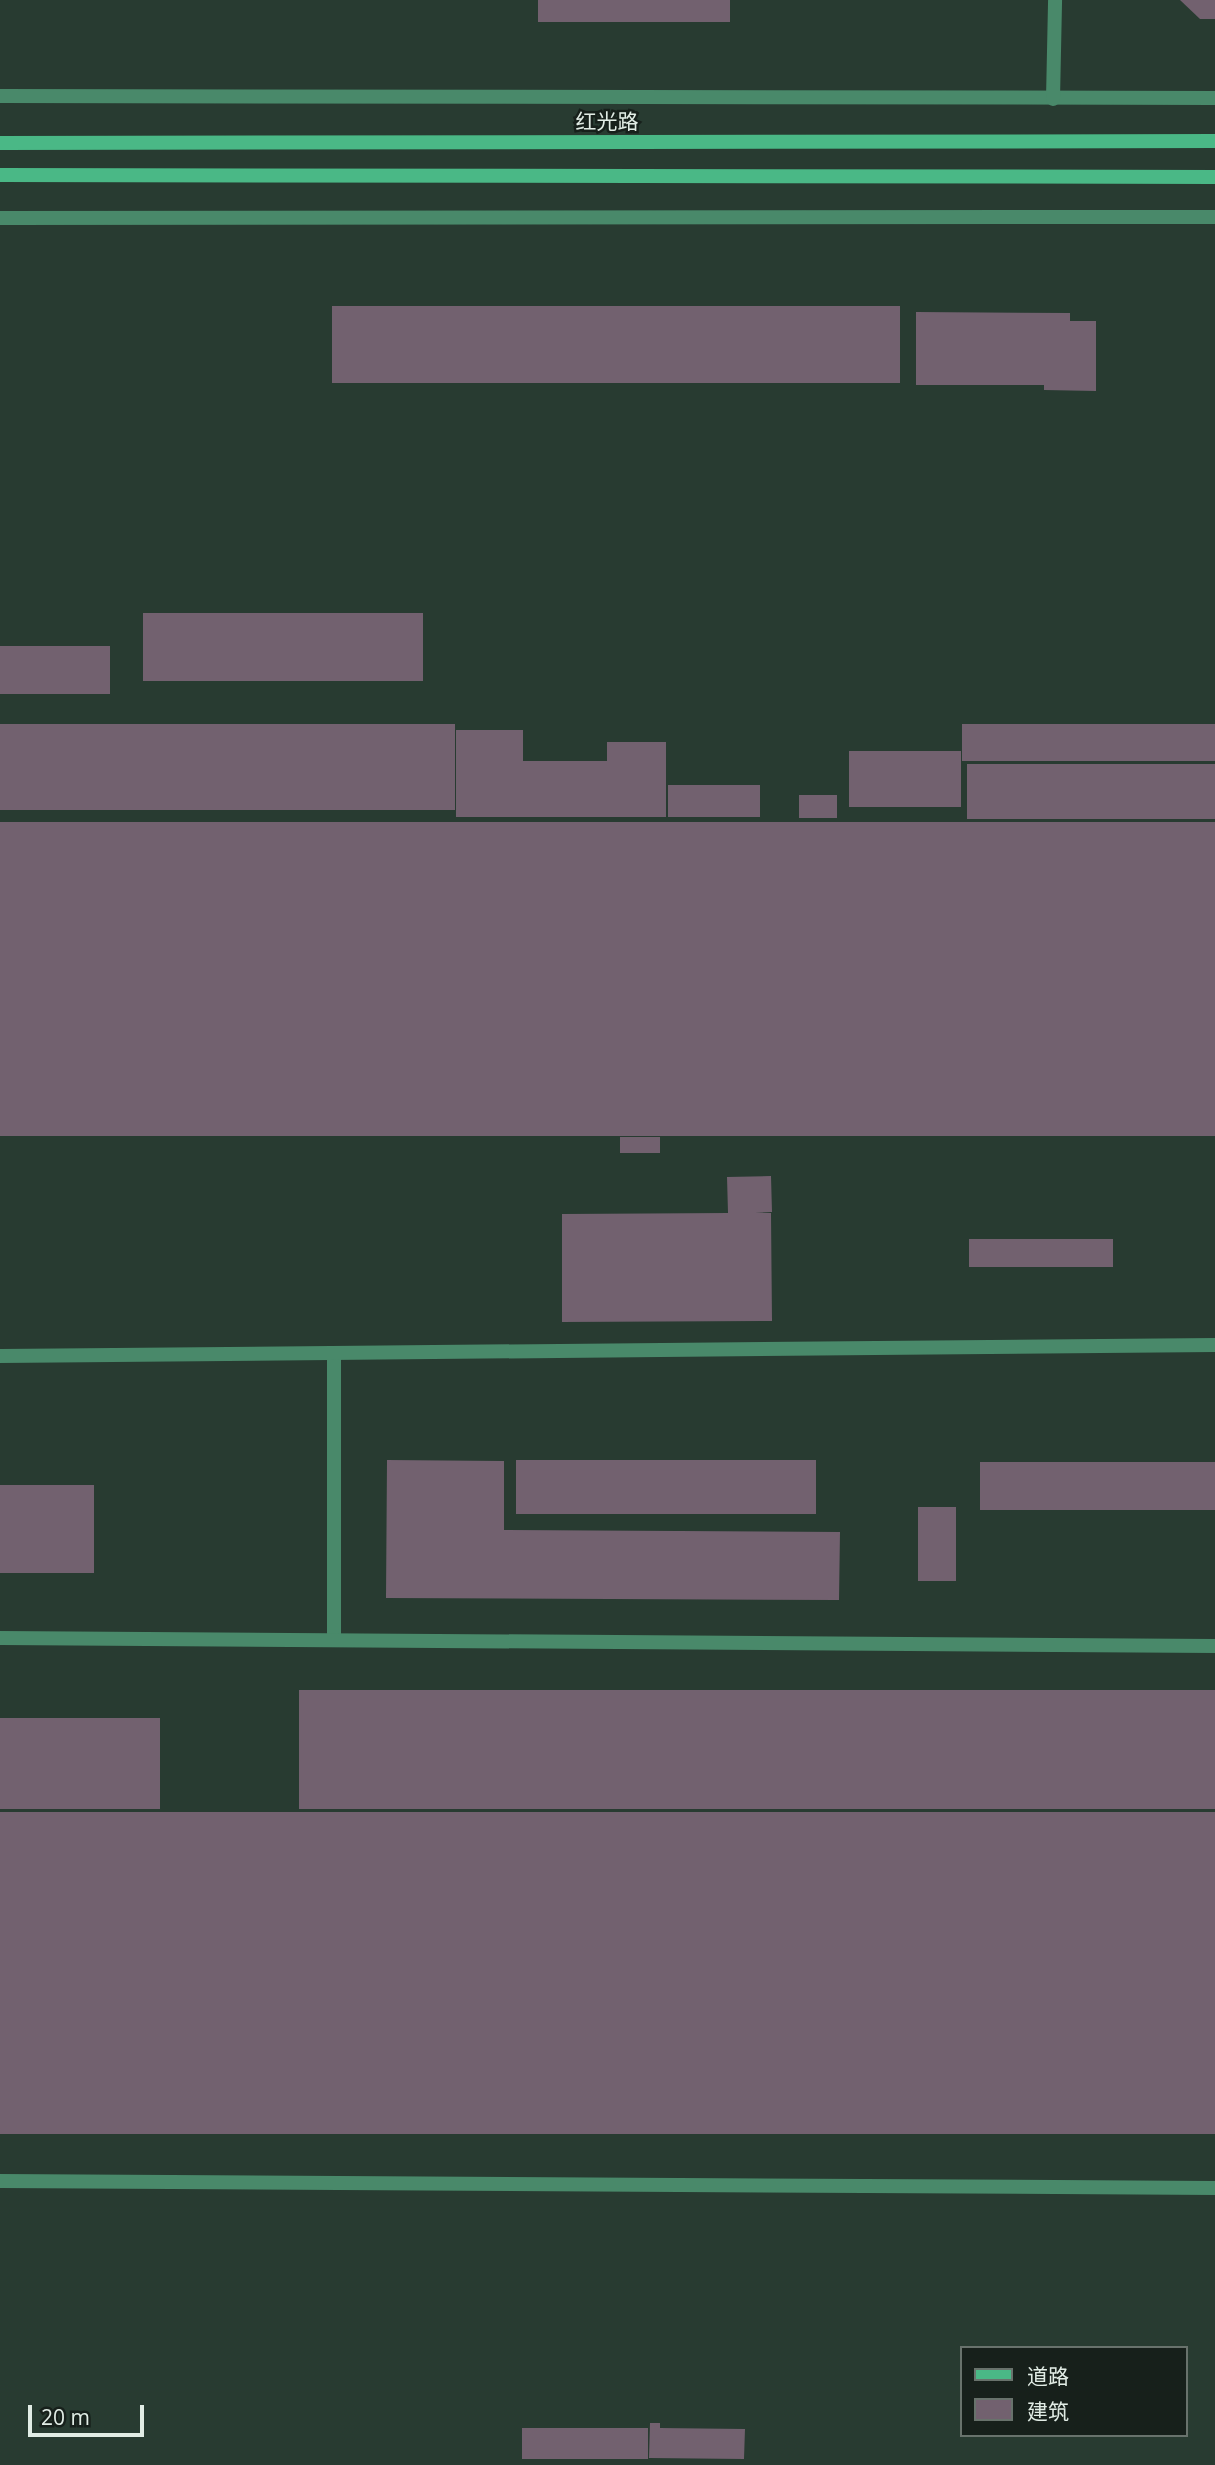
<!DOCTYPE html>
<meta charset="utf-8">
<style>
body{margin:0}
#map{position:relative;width:1215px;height:2465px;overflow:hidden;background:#283b31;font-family:"Open Sans","Noto Sans SC",sans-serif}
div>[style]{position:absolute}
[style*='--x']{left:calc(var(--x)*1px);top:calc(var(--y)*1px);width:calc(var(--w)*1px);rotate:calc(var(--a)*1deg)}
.building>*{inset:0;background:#72616f;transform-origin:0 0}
.lane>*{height:14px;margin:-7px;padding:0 7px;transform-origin:7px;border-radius:7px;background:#49896a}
.street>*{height:14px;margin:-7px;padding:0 7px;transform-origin:7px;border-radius:7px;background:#49896a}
.secondary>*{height:14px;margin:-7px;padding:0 7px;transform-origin:7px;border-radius:7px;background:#4ab886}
span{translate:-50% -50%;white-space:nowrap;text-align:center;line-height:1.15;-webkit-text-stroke:5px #17201b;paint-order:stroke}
.street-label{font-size:21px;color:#e1ece5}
.legend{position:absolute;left:960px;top:2346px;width:228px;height:91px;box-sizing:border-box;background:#17201b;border:2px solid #68726c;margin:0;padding:9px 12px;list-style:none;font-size:21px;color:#e1ece5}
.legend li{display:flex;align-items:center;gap:14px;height:35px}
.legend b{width:35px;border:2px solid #68726c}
.scale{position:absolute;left:28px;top:2405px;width:116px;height:32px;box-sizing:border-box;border:4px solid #e1ece5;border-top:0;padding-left:9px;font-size:21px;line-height:24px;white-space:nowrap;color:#e1ece5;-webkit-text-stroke:5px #17201b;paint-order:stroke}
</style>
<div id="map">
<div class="building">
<i style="left:538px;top:0;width:192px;height:22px"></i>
<i style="clip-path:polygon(1180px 0,1215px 0,1215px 19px,1200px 19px)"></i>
<i style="left:332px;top:306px;width:568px;height:77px"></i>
<i style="clip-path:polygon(916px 312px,1070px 313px,1070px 321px,1096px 321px,1096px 391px,1044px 390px,1044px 385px,916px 385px)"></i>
<i style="left:143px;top:613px;width:280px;height:68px"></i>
<i style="left:0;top:646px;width:110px;height:48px"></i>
<i style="left:0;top:724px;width:455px;height:86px"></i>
<i style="left:962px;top:724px;width:253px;height:37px"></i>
<i style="clip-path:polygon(456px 730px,523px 730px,523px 761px,607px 761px,607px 742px,666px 742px,666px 817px,456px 817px)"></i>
<i style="left:849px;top:751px;width:112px;height:56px"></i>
<i style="left:967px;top:764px;width:248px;height:55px"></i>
<i style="left:668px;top:785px;width:92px;height:32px"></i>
<i style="left:799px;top:795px;width:38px;height:23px"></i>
<i style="left:0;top:822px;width:1215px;height:314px"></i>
<i style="left:620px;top:1137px;width:40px;height:16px"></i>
<i style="clip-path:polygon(771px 1176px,772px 1212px,755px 1212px,771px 1213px,772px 1321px,562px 1322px,562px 1214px,728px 1213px,727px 1177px)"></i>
<i style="left:1113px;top:1239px;width:28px;height:144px;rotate:90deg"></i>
<i style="clip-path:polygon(387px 1460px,504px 1461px,504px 1530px,840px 1532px,839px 1600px,386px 1598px)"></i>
<i style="left:516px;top:1460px;width:300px;height:54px"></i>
<i style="left:980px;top:1462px;width:235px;height:48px"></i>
<i style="left:0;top:1485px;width:94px;height:88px"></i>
<i style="left:918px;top:1507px;width:38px;height:74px"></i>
<i style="left:299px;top:1690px;width:916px;height:119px"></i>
<i style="left:0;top:1718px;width:160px;height:91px"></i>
<i style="left:0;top:1812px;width:1215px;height:322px"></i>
<i style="clip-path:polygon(650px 2423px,660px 2423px,660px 2428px,745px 2429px,744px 2459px,649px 2458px)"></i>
<i style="left:648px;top:2428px;width:31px;height:126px;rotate:90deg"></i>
</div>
<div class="lane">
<i style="--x:334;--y:1353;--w:287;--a:90"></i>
</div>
<div class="street">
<i style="--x:0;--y:96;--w:1215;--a:0.09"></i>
<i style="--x:1053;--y:99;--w:99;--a:-88.8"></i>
<i style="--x:0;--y:218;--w:1215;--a:-0.05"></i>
<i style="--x:0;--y:1356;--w:1215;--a:-0.52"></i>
<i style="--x:0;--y:1638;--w:1215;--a:0.38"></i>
<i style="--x:0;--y:2181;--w:1215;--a:0.33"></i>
</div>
<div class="secondary">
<i style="--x:0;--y:143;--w:1215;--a:-0.09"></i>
<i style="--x:0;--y:175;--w:1215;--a:0.09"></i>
</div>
<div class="street-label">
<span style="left:607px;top:121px">红光路</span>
</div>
<ul class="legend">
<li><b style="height:9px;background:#4ab886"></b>道路</li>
<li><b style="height:19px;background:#72616f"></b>建筑</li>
</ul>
<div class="scale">20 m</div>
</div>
